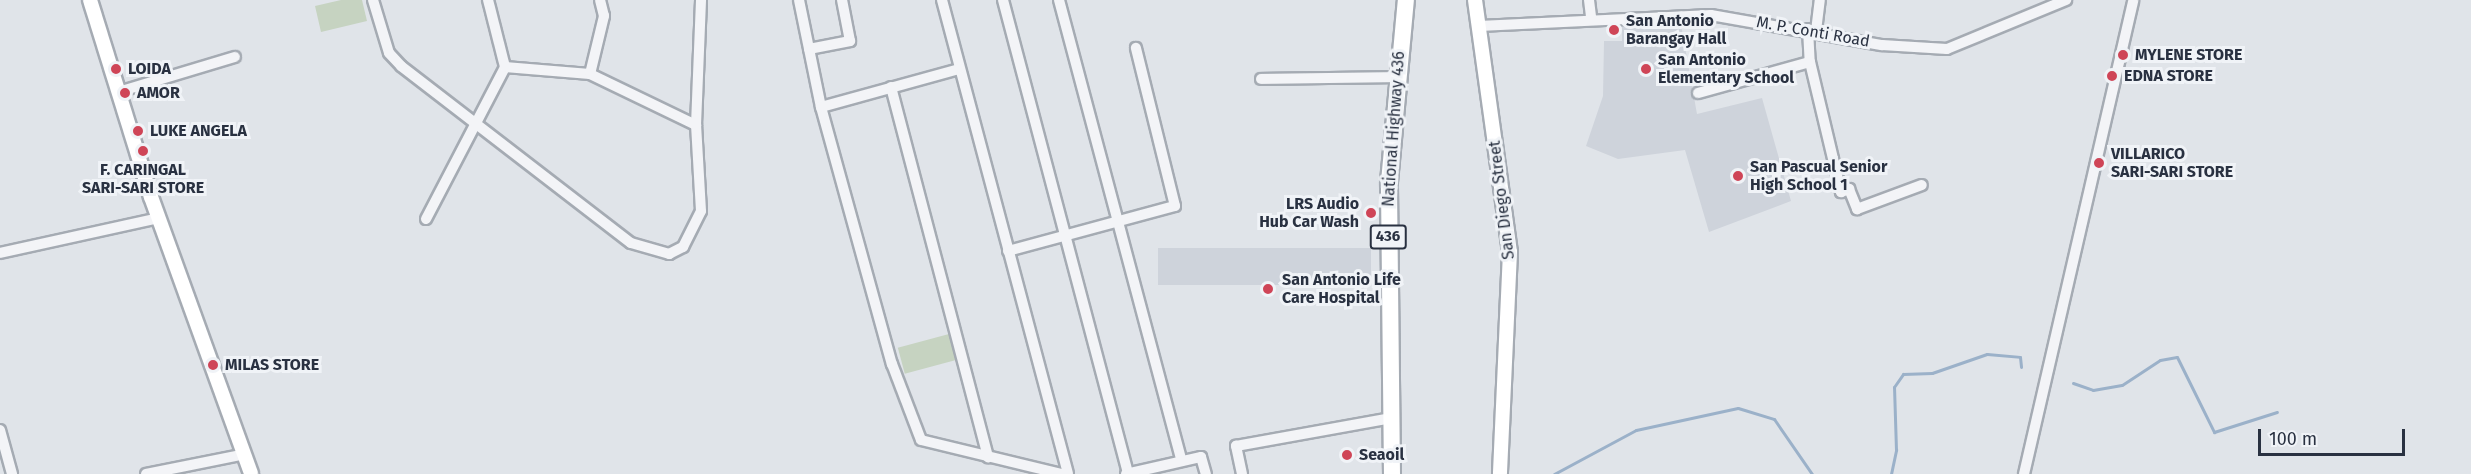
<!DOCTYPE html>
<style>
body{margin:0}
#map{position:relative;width:2471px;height:474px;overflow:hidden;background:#e0e4e9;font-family:"Fira Sans",sans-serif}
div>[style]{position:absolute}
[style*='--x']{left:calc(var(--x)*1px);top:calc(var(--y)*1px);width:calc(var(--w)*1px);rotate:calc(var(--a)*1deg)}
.built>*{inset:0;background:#ced3db;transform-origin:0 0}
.green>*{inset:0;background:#c6d3c1;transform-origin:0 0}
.stream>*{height:3px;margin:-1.5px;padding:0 1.5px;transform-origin:1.5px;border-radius:1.5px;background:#9bb1c9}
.roads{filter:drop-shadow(2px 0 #a5abb3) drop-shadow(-2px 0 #a5abb3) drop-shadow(0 2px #a5abb3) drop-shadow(0 -2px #a5abb3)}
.street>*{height:10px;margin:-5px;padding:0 5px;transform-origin:5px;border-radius:5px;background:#f3f4f7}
.secondary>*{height:14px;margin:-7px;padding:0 7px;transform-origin:7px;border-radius:7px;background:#fff}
.primary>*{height:16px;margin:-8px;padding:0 8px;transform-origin:8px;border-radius:8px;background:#fff}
.dots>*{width:16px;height:16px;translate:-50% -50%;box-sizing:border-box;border:3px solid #f0f3f7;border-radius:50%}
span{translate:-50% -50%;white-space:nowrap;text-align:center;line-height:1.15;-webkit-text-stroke:6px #f0f3f7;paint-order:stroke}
.shield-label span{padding:2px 4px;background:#f0f3f7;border:2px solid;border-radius:4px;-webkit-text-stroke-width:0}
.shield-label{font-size:15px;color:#293141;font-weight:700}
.poi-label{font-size:16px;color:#293141;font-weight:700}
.left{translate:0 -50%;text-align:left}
.right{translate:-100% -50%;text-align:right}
.street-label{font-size:16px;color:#293141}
.scale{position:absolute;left:2258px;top:429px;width:147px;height:27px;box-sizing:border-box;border:3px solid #293141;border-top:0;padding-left:8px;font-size:18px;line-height:21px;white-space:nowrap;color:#293141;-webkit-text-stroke:4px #f0f3f7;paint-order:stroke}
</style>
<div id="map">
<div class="built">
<i style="clip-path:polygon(1622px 19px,1680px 19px,1697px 114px,1762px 98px,1791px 201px,1709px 232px,1685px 150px,1618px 159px,1586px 146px,1603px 96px,1604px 41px,1622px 41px)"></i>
<i style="left:1371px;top:248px;width:37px;height:213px;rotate:90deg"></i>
</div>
<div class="green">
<i style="clip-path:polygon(341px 0,362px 0,367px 21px,321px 32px,315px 6px)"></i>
<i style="left:949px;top:334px;width:27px;height:53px;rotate:75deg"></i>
</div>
<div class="stream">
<i style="--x:2073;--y:383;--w:21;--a:19"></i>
<i style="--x:2093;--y:390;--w:29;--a:-10"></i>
<i style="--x:2122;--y:385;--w:45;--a:-33.3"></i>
<i style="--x:2160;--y:360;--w:17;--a:-10"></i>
<i style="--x:2177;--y:357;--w:84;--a:63.7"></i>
<i style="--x:2214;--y:432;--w:66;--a:-17.6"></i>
<i style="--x:1554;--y:474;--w:93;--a:-28.2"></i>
<i style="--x:1636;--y:430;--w:104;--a:-12.2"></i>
<i style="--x:1738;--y:408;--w:38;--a:17"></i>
<i style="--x:1774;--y:419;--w:67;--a:55.4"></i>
<i style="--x:1891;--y:474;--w:25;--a:-78"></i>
<i style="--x:1896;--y:450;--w:63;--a:-91.8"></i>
<i style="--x:1894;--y:387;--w:16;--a:-55"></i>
<i style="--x:1903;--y:374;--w:29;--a:-2"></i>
<i style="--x:1932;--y:373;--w:58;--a:-19.1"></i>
<i style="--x:1987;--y:354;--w:33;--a:5"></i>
<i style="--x:2020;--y:357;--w:10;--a:84"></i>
</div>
<div class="roads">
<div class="street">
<i style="--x:373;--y:0;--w:55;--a:73.2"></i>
<i style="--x:389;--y:53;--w:18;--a:47"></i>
<i style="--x:401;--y:66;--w:290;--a:37.6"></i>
<i style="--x:631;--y:243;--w:40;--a:16"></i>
<i style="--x:669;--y:254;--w:16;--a:-27"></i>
<i style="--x:683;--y:247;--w:40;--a:-63.4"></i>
<i style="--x:701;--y:211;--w:86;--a:-93.3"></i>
<i style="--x:696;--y:125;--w:125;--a:-87.7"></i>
<i style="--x:799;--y:0;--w:109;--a:78.4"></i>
<i style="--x:821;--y:107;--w:267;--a:74.6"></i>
<i style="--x:892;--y:364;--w:81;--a:69.1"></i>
<i style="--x:921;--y:440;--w:145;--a:13.6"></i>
<i style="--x:942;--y:0;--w:490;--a:75.1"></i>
<i style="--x:1003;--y:0;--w:489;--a:75.2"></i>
<i style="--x:1059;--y:0;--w:477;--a:75.1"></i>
<i style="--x:1589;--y:0;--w:17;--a:83"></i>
<i style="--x:1479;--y:26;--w:232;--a:-2.7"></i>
<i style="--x:1711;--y:15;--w:174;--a:10"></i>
<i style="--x:1882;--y:45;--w:65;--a:3.5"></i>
<i style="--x:1947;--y:49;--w:129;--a:-22.4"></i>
<i style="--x:1808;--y:29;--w:33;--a:87"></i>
<i style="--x:1810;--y:62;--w:134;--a:76.6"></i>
<i style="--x:1841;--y:192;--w:9;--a:-21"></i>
<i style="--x:1849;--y:189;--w:22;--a:68"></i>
<i style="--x:1857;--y:209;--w:69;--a:-20.3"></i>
<i style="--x:1816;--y:31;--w:31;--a:-83"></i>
<i style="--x:809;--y:49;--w:42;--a:-11"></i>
<i style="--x:850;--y:41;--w:42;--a:-101"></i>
<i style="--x:505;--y:67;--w:85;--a:4.7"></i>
<i style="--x:590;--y:74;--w:118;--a:25.7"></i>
<i style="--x:590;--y:74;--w:60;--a:-76.4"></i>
<i style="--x:604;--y:16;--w:16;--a:-104"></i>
<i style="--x:1261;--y:79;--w:136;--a:-0.8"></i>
<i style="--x:891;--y:87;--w:383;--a:75.3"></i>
<i style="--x:118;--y:92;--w:122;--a:-16.7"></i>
<i style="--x:1698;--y:93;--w:116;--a:-15.5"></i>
<i style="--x:821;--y:107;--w:143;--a:-15.4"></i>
<i style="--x:426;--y:219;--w:171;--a:-62.5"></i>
<i style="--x:505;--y:67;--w:69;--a:-104.2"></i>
<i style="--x:1008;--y:251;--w:173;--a:-15.1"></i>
<i style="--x:1175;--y:206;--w:163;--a:-103.9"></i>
<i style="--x:0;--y:253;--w:163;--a:-12.4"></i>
<i style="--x:0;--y:430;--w:46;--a:74.7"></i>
<i style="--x:146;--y:474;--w:101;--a:-11.4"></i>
<i style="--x:1126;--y:474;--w:77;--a:-12.8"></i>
<i style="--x:1201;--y:457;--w:18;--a:74"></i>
<i style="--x:1242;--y:474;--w:29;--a:-102"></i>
<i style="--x:1236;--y:446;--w:158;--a:-10.2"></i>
<i style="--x:2024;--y:474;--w:486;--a:-77"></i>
</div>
<div class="secondary">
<i style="--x:90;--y:0;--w:206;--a:72.8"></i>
<i style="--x:151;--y:197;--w:294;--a:70.1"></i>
<i style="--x:1475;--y:0;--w:254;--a:82.1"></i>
<i style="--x:1510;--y:252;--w:222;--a:92.6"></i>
</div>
<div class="primary">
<i style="--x:1392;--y:474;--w:292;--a:-90.6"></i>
<i style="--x:1389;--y:182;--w:183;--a:-84.7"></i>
</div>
</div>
<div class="dots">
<i style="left:1614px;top:30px;background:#cf4557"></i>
<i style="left:2123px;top:55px;background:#cf4557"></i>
<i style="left:116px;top:69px;background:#cf4557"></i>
<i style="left:1646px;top:69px;background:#cf4557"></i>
<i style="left:2112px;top:76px;background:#cf4557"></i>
<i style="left:125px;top:93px;background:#cf4557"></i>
<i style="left:138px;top:131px;background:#cf4557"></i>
<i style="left:143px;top:151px;background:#cf4557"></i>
<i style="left:2099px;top:163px;background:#cf4557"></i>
<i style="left:1738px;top:176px;background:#cf4557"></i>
<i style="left:1371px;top:213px;background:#cf4557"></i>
<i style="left:1268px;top:289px;background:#cf4557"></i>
<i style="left:213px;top:365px;background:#cf4557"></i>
<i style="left:1347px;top:455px;background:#cf4557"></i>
</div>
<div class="shield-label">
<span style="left:1388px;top:237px">436</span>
</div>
<div class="poi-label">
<span class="left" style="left:1626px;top:30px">San Antonio<br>Barangay Hall</span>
<span class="left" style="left:2135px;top:55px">MYLENE STORE</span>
<span class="left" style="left:1658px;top:69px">San Antonio<br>Elementary School</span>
<span class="left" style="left:128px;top:69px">LOIDA</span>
<span class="left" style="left:2124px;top:76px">EDNA STORE</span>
<span class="left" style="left:137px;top:93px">AMOR</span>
<span class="left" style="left:150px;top:131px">LUKE ANGELA</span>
<span class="left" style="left:2111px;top:163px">VILLARICO<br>SARI-SARI STORE</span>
<span class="left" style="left:1750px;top:176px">San Pascual Senior<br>High School 1</span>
<span style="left:143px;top:179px">F. CARINGAL<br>SARI-SARI STORE</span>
<span class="right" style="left:1359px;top:213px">LRS Audio<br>Hub Car Wash</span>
<span class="left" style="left:1282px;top:289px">San Antonio Life<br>Care Hospital</span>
<span class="left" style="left:225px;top:365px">MILAS STORE</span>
<span class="left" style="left:1359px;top:455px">Seaoil</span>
</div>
<div class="street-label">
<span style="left:1813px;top:32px;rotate:10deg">M. P. Conti Road</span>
<span style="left:1394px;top:129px;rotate:-86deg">National Highway 436</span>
<span style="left:1502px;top:200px;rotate:-97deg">San Diego Street</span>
</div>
<div class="scale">100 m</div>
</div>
